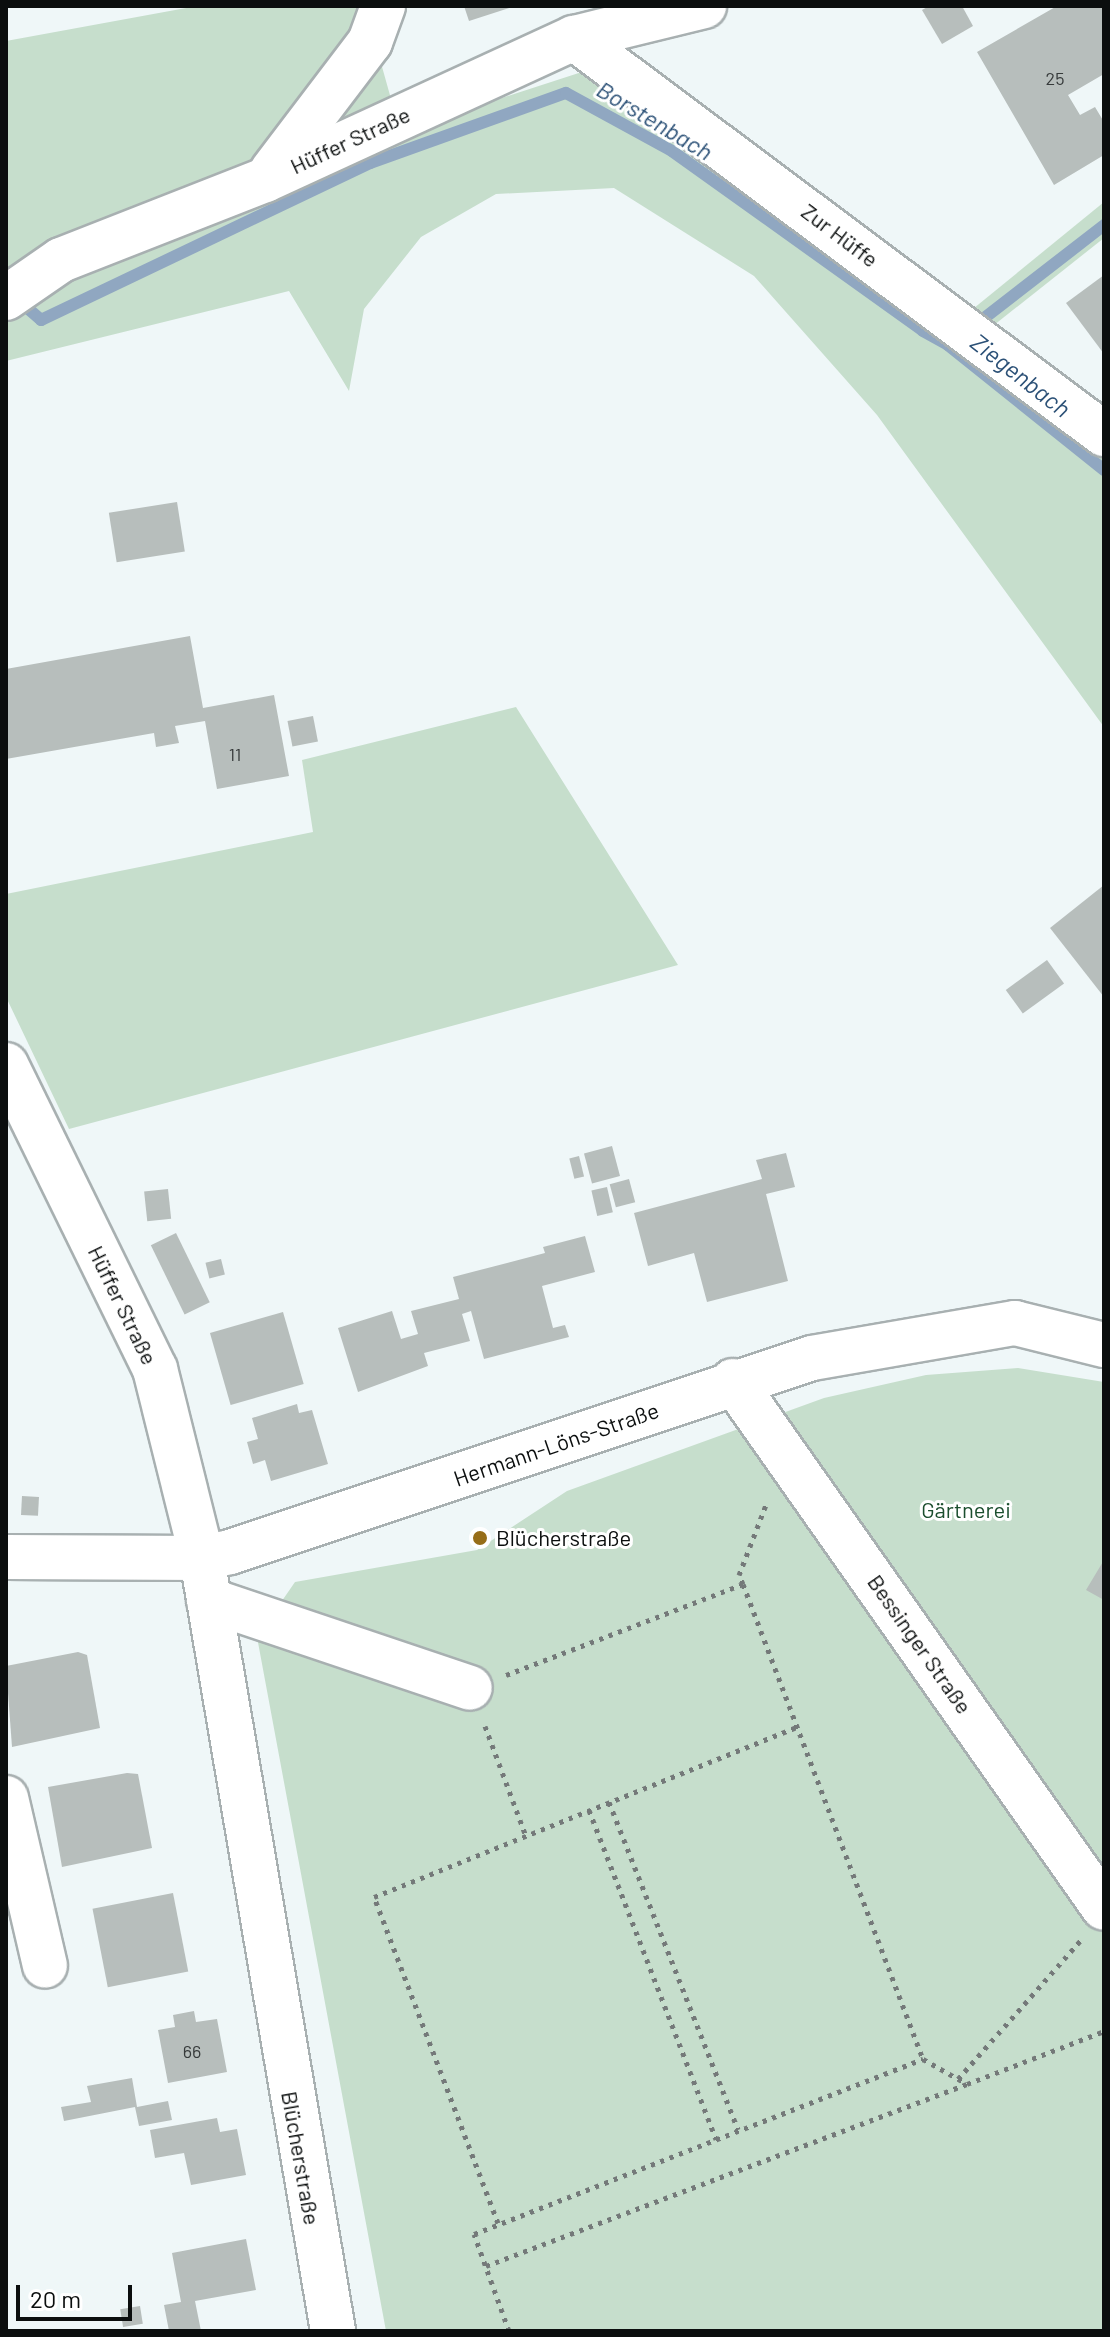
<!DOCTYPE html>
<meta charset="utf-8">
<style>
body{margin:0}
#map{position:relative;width:1110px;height:2337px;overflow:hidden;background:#eff7f8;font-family:Barlow,sans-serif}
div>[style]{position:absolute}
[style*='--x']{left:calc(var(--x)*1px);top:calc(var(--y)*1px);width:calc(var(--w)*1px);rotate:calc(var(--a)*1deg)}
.green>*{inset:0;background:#c6decc}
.stream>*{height:12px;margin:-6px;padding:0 6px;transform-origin:6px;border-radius:6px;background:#90a7c1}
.building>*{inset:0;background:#b7bebc;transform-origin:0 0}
.path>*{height:5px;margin-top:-2.5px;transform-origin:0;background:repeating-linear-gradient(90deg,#747979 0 4px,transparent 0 10px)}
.roads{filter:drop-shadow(2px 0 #a8b0b1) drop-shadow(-2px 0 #a8b0b1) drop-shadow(0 2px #a8b0b1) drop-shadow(0 -2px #a8b0b1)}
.minor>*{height:44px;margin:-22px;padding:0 22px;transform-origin:22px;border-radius:22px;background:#fff}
.dots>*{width:22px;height:22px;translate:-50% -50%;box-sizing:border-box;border:4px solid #fff;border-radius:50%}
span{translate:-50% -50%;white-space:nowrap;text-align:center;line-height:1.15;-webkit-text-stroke:6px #fff;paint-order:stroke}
.number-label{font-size:18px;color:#363a3a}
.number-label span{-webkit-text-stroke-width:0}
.street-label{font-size:22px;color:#0b0e0e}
.park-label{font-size:22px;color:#1b4e2e}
.poi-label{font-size:22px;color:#0b0e0e}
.left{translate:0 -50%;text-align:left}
.water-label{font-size:24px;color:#2c5177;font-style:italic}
.frame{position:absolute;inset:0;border:8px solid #0b0e0e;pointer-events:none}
.scale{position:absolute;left:16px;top:2285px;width:116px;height:36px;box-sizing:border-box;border:4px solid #0b0e0e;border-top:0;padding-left:10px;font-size:24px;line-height:28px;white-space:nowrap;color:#0b0e0e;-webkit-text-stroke:6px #fff;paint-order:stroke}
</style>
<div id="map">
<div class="green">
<i style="clip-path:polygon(197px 6px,365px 6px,400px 131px,588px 70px,1104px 445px,1104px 727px,877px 415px,754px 276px,614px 188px,496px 194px,421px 237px,364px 309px,349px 391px,289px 291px,6px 361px,6px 41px)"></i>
<i style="clip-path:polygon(1104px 202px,1104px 238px,984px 333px,963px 317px)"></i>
<i style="clip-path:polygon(516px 707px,678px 965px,69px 1129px,6px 997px,6px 894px,313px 832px,302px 760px)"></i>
<i style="clip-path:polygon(1018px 1368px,1104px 1382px,1104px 2331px,386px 2331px,257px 1637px,295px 1582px,477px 1550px,567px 1491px,824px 1398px,926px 1375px)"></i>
</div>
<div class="stream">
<i style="--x:17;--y:299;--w:32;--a:41"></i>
<i style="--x:41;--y:320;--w:365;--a:-25.5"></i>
<i style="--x:370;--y:163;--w:208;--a:-19.7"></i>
<i style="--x:566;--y:93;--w:121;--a:28.7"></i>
<i style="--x:672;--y:151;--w:309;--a:35.6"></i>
<i style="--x:923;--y:331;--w:29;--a:29"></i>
<i style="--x:948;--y:345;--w:14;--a:-36"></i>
<i style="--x:974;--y:326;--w:165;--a:-37.8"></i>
<i style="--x:948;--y:345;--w:200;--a:38.7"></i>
</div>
<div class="building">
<i style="clip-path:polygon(464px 6px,512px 6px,512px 7px,469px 21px)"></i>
<i style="clip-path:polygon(929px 6px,962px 6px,973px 26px,942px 44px,922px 10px)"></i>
<i style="clip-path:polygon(1057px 6px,1104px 6px,1104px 74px,1068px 95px,1080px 115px,1095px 107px,1104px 122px,1104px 155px,1054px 185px,977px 52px)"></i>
<i style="clip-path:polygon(1104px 275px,1104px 354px,1066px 303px)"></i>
<i style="left:177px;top:502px;width:50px;height:69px;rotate:81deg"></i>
<i style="clip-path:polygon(190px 636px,203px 708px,274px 695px,289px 776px,217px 789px,205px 721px,175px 726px,179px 743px,156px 747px,154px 733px,6px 759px,6px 669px)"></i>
<i style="left:313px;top:716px;width:26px;height:26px;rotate:79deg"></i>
<i style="clip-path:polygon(1104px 885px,1104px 997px,1050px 928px)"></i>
<i style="left:1047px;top:960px;width:29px;height:51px;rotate:54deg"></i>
<i style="left:612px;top:1146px;width:31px;height:29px;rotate:75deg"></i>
<i style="clip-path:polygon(786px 1153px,795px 1187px,766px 1194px,788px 1281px,707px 1302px,694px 1253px,648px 1266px,634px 1213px,762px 1179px,756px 1160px)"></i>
<i style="left:579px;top:1156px;width:21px;height:10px;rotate:76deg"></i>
<i style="left:629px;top:1179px;width:24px;height:20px;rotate:75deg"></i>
<i style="left:607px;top:1187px;width:26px;height:16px;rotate:77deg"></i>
<i style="left:168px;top:1189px;width:30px;height:24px;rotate:84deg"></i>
<i style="left:176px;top:1233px;width:77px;height:28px;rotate:64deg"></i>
<i style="clip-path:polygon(585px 1236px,595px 1272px,542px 1286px,553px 1328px,565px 1325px,569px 1337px,484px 1359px,471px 1311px,462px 1314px,470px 1341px,424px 1353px,428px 1366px,358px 1392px,338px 1328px,392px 1311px,401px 1339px,418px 1334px,411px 1311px,459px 1299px,453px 1277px,545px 1253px,543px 1247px)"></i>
<i style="left:221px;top:1259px;width:16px;height:16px;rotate:76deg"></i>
<i style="left:283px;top:1312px;width:75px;height:76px;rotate:74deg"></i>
<i style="clip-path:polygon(297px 1404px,299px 1413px,312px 1410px,328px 1464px,271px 1481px,265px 1460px,253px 1464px,247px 1442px,258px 1439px,252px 1418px)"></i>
<i style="left:22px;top:1496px;width:17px;height:19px;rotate:3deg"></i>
<i style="clip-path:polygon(1104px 1560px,1104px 1600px,1086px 1590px)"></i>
<i style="clip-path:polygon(78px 1652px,87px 1655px,100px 1728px,12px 1747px,6px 1666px)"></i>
<i style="clip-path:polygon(127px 1773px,138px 1774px,152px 1848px,62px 1867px,48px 1787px)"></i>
<i style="left:173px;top:1893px;width:80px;height:82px;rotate:79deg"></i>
<i style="clip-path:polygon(194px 2011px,196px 2022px,217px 2019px,227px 2072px,168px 2083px,158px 2030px,175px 2027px,173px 2015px)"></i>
<i style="clip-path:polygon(132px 2078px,137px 2107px,168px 2101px,172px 2120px,139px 2126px,135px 2107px,64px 2121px,61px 2107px,91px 2102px,87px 2086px)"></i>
<i style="clip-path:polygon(217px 2118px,220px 2132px,237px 2129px,246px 2175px,191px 2185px,184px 2153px,155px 2158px,150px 2130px)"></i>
<i style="clip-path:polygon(246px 2239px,256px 2290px,195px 2301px,201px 2331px,169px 2331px,164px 2305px,181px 2302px,172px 2253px)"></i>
<i style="left:140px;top:2306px;width:18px;height:20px;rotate:81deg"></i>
</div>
<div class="path">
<i style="--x:743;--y:1584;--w:10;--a:-114"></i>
<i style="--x:739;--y:1575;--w:78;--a:-69"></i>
<i style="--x:506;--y:1675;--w:254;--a:-21"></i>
<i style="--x:743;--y:1584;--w:508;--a:69.25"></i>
<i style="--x:923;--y:2059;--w:51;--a:29.6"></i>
<i style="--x:967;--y:2084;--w:147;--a:-21.1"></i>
<i style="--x:485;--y:1726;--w:117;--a:69.6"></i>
<i style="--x:609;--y:1802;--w:352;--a:68.5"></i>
<i style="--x:589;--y:1810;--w:353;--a:68.9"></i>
<i style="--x:958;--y:2079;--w:186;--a:-48.5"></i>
<i style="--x:498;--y:2223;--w:349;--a:-110.8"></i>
<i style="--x:374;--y:1897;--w:456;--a:-21.9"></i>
<i style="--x:486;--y:2266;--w:514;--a:-20.73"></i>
<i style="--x:509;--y:2331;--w:103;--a:-109.8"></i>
<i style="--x:474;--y:2234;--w:482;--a:-21.3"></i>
</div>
<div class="roads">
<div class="minor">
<i style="--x:574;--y:38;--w:662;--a:36.77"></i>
<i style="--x:272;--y:171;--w:162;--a:-52.8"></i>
<i style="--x:370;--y:42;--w:38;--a:-70"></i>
<i style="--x:6;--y:298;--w:67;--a:-34.6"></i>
<i style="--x:61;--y:260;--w:219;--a:-21.4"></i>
<i style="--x:265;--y:180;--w:340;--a:-24.7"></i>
<i style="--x:574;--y:38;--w:134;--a:-13.8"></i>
<i style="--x:6;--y:1065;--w:339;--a:63.9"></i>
<i style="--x:155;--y:1369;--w:195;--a:76"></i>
<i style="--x:202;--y:1558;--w:784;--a:80.38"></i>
<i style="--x:733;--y:1381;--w:644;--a:54.86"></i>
<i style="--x:6;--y:1557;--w:196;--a:0.3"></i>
<i style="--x:202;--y:1558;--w:29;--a:-12"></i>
<i style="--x:230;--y:1552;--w:613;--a:-18.43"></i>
<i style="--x:812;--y:1358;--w:206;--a:-9.8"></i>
<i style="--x:1015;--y:1323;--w:92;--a:13.9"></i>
<i style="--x:209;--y:1600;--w:275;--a:18.6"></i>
<i style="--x:6;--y:1798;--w:172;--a:76.9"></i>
</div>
</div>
<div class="dots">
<i style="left:480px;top:1538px;background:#966d18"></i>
</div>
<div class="number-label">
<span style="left:1055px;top:78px">25</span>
<span style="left:235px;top:754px">11</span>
<span style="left:192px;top:2051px">66</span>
</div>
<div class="street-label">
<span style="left:350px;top:140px;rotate:-25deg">Hüffer Straße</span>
<span style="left:840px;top:235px;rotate:37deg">Zur Hüffe</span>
<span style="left:123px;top:1305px;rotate:64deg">Hüffer Straße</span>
<span style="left:556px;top:1444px;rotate:-19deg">Hermann-Löns-Straße</span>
<span style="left:920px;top:1644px;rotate:55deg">Bessinger Straße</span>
<span style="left:301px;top:2158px;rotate:80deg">Blücherstraße</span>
</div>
<div class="park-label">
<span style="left:966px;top:1510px">Gärtnerei</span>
</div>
<div class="poi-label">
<span class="left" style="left:496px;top:1538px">Blücherstraße</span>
</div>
<div class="water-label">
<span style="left:655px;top:120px;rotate:31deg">Borstenbach</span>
<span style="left:1021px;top:375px;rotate:38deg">Ziegenbach</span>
</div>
<div class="frame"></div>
<div class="scale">20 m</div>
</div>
